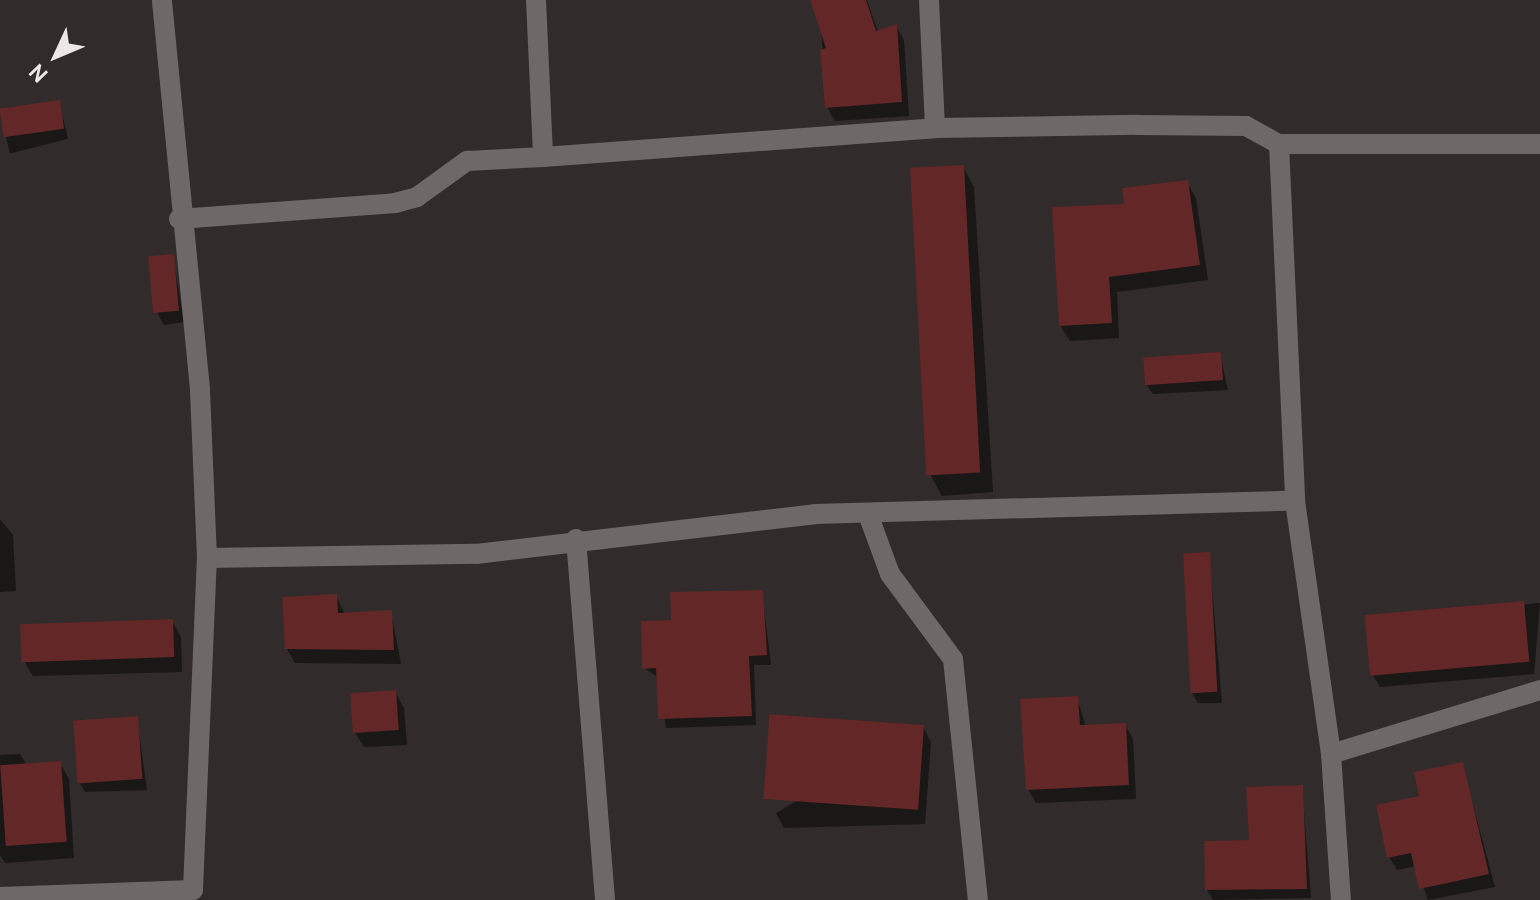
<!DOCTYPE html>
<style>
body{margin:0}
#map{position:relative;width:1540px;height:900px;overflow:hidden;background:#312b2b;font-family:Cabin,sans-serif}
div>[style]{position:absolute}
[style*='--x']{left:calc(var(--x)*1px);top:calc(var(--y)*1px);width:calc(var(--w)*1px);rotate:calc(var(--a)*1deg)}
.shadow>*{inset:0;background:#0007;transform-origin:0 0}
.building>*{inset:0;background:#622726;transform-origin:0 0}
.minor>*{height:20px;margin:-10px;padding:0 10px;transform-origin:10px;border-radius:10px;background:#6e6868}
span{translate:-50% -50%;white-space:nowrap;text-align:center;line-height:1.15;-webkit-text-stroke:8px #312b2b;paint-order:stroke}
.north{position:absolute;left:16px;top:16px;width:80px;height:80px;-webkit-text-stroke:6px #312b2b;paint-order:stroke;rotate:226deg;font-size:22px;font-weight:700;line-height:32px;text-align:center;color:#ebe8e7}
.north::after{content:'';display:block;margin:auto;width:28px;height:36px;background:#ebe8e7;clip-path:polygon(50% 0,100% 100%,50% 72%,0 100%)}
</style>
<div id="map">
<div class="shadow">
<i style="clip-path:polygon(819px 0,867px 0,878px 32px,896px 26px,904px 40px,909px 116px,835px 121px,827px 107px)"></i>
<i style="left:59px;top:102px;width:38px;height:60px;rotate:76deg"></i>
<i style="clip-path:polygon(963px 167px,974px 187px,993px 492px,942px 496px,931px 476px)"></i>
<i style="clip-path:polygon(1187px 182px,1196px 198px,1208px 280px,1117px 292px,1119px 338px,1070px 341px,1060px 325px,1127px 206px)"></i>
<i style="clip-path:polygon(173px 256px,184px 322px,164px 325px,158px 314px)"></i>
<i style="clip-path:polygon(1220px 355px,1228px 390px,1153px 394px,1146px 384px)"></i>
<i style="clip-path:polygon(0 519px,13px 535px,16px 591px,0 592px)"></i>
<i style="clip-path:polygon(1209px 554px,1222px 703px,1198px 703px,1192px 693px)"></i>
<i style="clip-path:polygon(762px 592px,771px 665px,754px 665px,756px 725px,666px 728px,659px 678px,644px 668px,673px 622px)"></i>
<i style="clip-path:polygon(336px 596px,345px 615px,391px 612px,401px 664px,295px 663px,287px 649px)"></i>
<i style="clip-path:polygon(1540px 603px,1534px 674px,1380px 687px,1373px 675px,1368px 619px)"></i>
<i style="clip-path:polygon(172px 621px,181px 637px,182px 672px,33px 676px,24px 661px)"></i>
<i style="clip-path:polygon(395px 692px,404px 708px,407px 745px,364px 747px,354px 731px)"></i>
<i style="clip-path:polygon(1077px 698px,1086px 727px,1125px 725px,1133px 739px,1136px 799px,1036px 803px,1028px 789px)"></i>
<i style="clip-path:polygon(137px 718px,147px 790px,85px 792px,79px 782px)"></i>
<i style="clip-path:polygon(923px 727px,931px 742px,925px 824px,784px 828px,776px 813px)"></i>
<i style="clip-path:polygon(20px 754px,27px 765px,60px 763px,69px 779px,74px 858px,5px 863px,0 855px,0 755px)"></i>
<i style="clip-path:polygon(1462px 764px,1495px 887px,1428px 900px,1416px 866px,1397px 870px,1389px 857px,1421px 798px)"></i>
<i style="clip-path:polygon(1302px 787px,1311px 898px,1213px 900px,1207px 890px)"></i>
</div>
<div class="building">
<i style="clip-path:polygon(810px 0,866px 0,876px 31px,897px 24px,902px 102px,825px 108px,820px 50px,826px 48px)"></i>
<i style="left:60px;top:100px;width:29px;height:61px;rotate:82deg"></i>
<i style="left:964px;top:165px;width:308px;height:54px;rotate:87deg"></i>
<i style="clip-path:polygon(1188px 180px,1200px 265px,1109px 277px,1112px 323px,1059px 326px,1052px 207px,1124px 204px,1122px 188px)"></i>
<i style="left:174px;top:254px;width:57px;height:26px;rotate:85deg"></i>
<i style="left:1221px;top:352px;width:28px;height:78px;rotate:86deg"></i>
<i style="left:1210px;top:552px;width:140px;height:27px;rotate:87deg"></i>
<i style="clip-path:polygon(763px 590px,767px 655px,749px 656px,752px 716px,658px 719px,656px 668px,642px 669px,641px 621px,671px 620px,670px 592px)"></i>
<i style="clip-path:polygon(337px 594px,338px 613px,392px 610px,394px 650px,285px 649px,282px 597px)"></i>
<i style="left:1524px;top:601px;width:61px;height:160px;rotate:85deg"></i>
<i style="left:173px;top:619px;width:38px;height:153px;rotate:88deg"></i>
<i style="left:396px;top:690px;width:40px;height:46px;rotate:86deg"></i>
<i style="clip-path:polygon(1078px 696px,1080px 725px,1126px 723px,1129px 785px,1026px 790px,1020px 699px)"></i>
<i style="left:138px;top:716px;width:63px;height:65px;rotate:86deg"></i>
<i style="left:924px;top:725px;width:85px;height:155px;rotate:94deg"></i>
<i style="left:61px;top:761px;width:81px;height:61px;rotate:86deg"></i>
<i style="clip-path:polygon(1463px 762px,1489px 874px,1419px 889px,1411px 853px,1387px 858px,1376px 805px,1419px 796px,1414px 772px)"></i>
<i style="clip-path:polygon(1303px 785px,1307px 889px,1205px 890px,1204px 841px,1249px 840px,1246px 787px)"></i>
</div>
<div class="minor">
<i style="--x:536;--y:0;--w:157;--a:87.4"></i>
<i style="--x:543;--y:157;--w:393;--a:-4.2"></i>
<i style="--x:935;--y:128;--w:202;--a:-0.9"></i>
<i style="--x:1137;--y:125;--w:109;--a:0.5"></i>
<i style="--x:1246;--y:126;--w:38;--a:29"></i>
<i style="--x:1279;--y:144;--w:261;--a:0"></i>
<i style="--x:929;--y:0;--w:128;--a:87.3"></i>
<i style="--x:1279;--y:144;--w:357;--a:87.4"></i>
<i style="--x:1295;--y:501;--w:256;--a:81.9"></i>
<i style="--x:1331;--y:754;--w:146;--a:86.1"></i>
<i style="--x:179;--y:219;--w:217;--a:-4.2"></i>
<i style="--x:395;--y:203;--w:23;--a:-15"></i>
<i style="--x:417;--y:197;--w:62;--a:-35.8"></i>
<i style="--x:467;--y:161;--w:76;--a:-3"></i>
<i style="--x:868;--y:514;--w:64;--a:69.9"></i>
<i style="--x:890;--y:574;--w:106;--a:53.5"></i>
<i style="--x:953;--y:659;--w:242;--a:84.1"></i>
<i style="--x:576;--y:539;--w:362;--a:85.4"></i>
<i style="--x:207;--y:558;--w:269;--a:-0.9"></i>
<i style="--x:476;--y:554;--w:341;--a:-6.7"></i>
<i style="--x:815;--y:514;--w:480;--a:-1.6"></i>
<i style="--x:1331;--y:754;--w:219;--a:-17"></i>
<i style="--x:0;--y:897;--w:193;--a:-2.1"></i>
<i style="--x:193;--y:890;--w:332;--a:-87.6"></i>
<i style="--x:207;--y:558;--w:169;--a:-92.4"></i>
<i style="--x:200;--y:389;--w:391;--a:-95.6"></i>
</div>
<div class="north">N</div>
</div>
